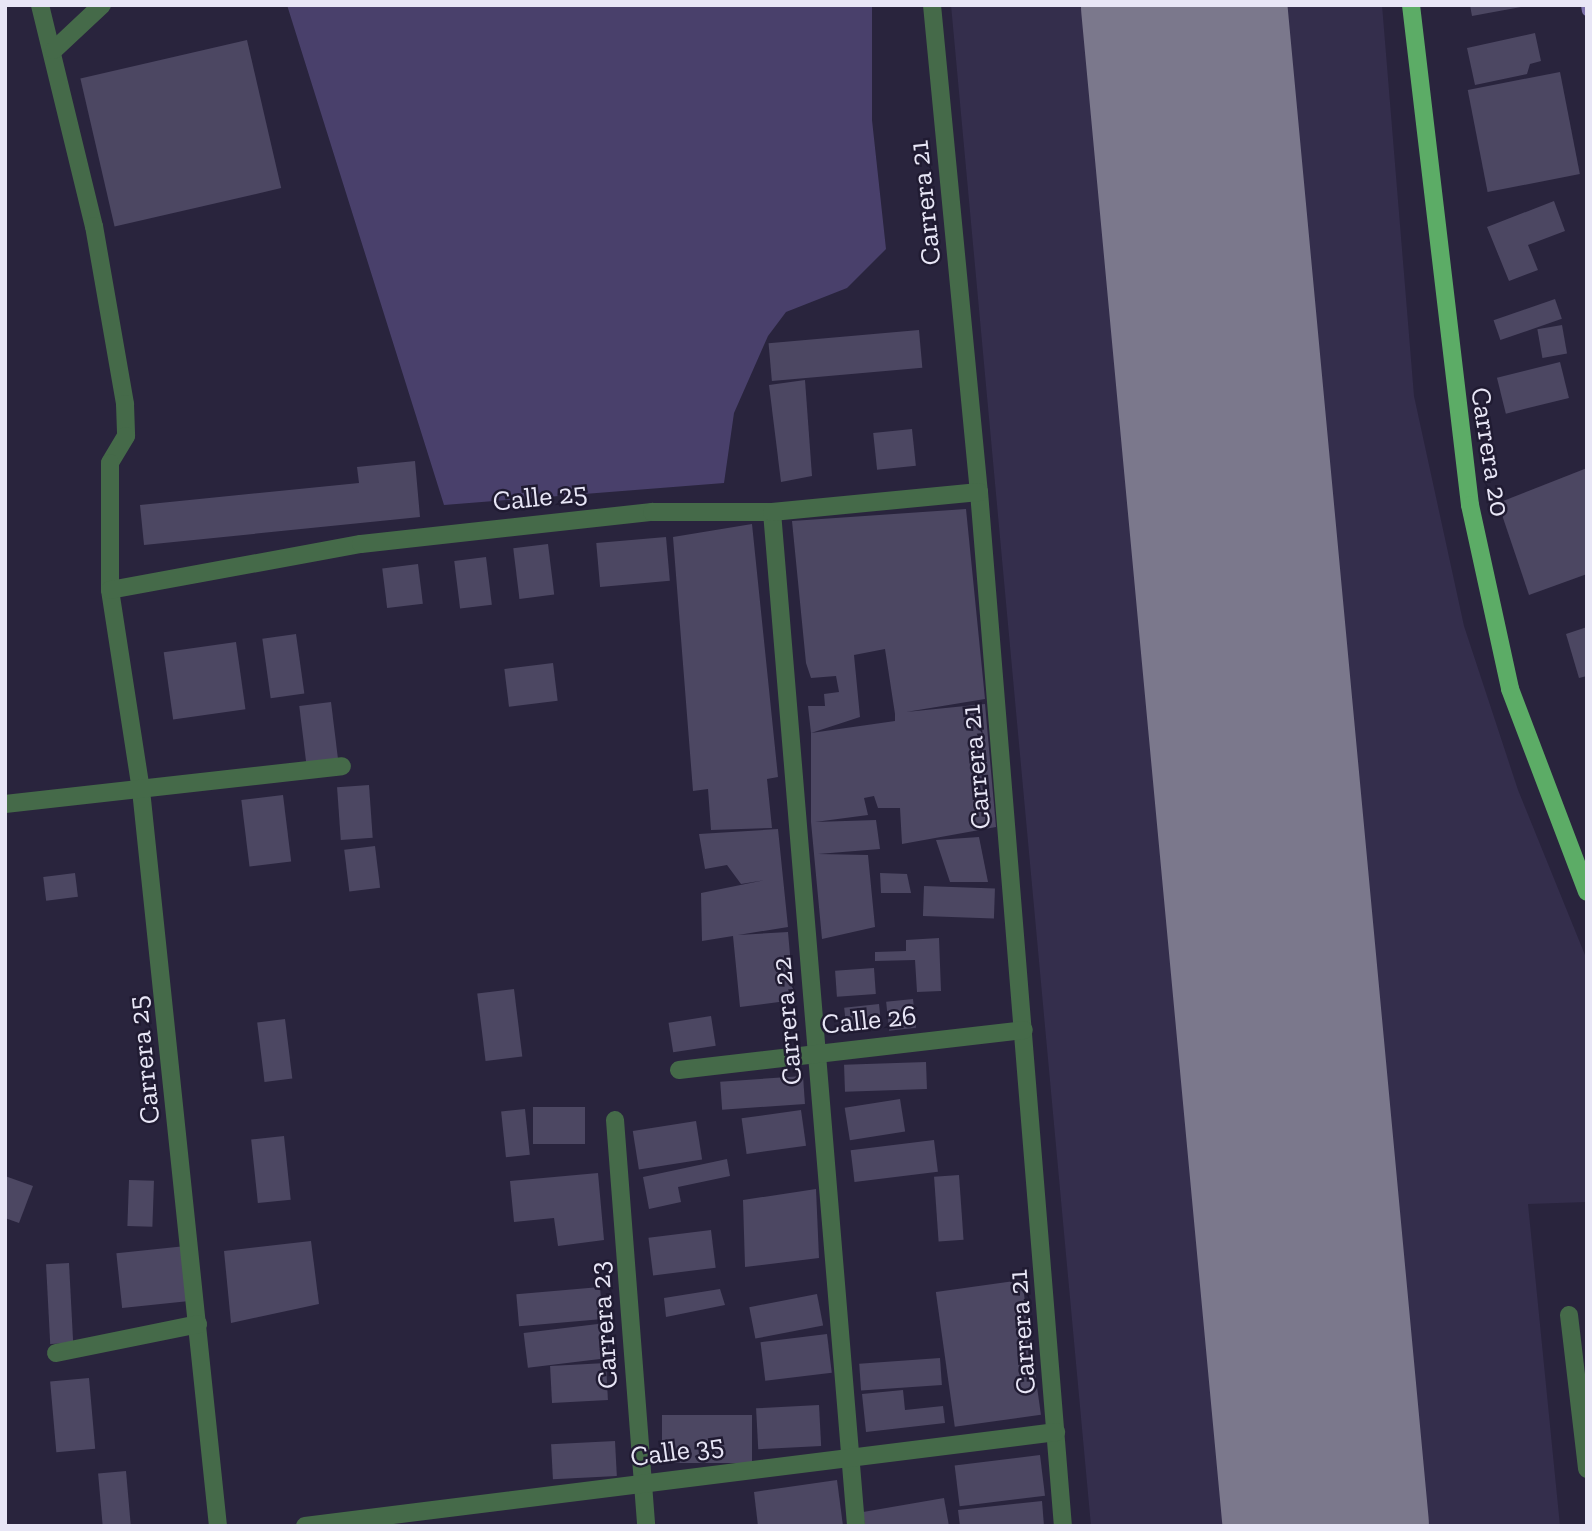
<!DOCTYPE html>
<style>
body{margin:0}
#map{position:relative;width:1592px;height:1531px;overflow:hidden;background:#29243d;font-family:"Zilla Slab",serif}
div>[style]{position:absolute}
[style*='--x']{left:calc(var(--x)*1px);top:calc(var(--y)*1px);width:calc(var(--w)*1px);rotate:calc(var(--a)*1deg)}
.built>*{inset:0;background:#342e4c}
.green>*{inset:0;background:#49406b}
.stream>*{height:10px;margin:-5px;padding:0 5px;transform-origin:5px;border-radius:5px;background:#7a6ea9}
.runway>*{height:206px;margin:-103px;padding:0 103px;transform-origin:103px;border-radius:103px;background:#7b788c}
.building>*{inset:0;background:#4c4762;transform-origin:0 0}
.minor>*{height:18px;margin:-9px;padding:0 9px;transform-origin:9px;border-radius:9px;background:#456a49}
.major>*{height:18px;margin:-9px;padding:0 9px;transform-origin:9px;border-radius:9px;background:#5cac66}
span{translate:-50% -50%;white-space:nowrap;text-align:center;line-height:1.15;-webkit-text-stroke:5px #201b32;paint-order:stroke}
.street-label{font-size:28px;color:#e8e6f6}
.frame{position:absolute;inset:0;border:7px solid #e8e6f6;pointer-events:none}
</style>
<div id="map">
<div class="built">
<i style="clip-path:polygon(951px 5px,1382px 5px,1414px 396px,1464px 626px,1518px 790px,1587px 960px,1587px 1202px,1528px 1204px,1560px 1526px,1091px 1526px)"></i>
</div>
<div class="green">
<i style="clip-path:polygon(287px 5px,872px 5px,872px 120px,886px 249px,847px 288px,786px 312px,768px 336px,734px 413px,724px 483px,444px 505px)"></i>
</div>
<div class="stream">
<i style="--x:1586;--y:5;--w:6;--a:81"></i>
</div>
<div class="runway">
<i style="--x:1184;--y:5;--w:1528;--a:84.67"></i>
</div>
<div class="building">
<i style="clip-path:polygon(1470px 5px,1521px 5px,1521px 7px,1472px 16px)"></i>
<i style="clip-path:polygon(1535px 33px,1541px 61px,1530px 64px,1527px 74px,1475px 85px,1467px 48px)"></i>
<i style="left:247px;top:40px;width:152px;height:171px;rotate:77deg"></i>
<i style="left:1560px;top:72px;width:104px;height:94px;rotate:79deg"></i>
<i style="clip-path:polygon(1554px 201px,1565px 231px,1528px 245px,1538px 270px,1509px 281px,1487px 227px)"></i>
<i style="left:1555px;top:299px;width:21px;height:65px;rotate:71deg"></i>
<i style="left:1562px;top:325px;width:29px;height:25px;rotate:80deg"></i>
<i style="left:919px;top:330px;width:38px;height:151px;rotate:85deg"></i>
<i style="left:1560px;top:362px;width:37px;height:65px;rotate:76deg"></i>
<i style="clip-path:polygon(805px 380px,812px 476px,781px 482px,769px 385px)"></i>
<i style="left:912px;top:429px;width:37px;height:39px;rotate:84deg"></i>
<i style="clip-path:polygon(415px 461px,420px 517px,144px 545px,140px 505px,359px 483px,357px 467px)"></i>
<i style="clip-path:polygon(1587px 468px,1587px 574px,1529px 595px,1498px 503px)"></i>
<i style="clip-path:polygon(966px 509px,985px 699px,906px 712px,985px 704px,996px 827px,902px 844px,900px 808px,878px 808px,874px 796px,864px 798px,868px 815px,815px 822px,876px 820px,880px 849px,818px 854px,868px 855px,875px 927px,822px 939px,811px 822px,811px 733px,895px 721px,895px 714px,885px 649px,854px 655px,860px 717px,811px 733px,808px 706px,825px 706px,824px 694px,839px 692px,836px 676px,811px 678px,806px 663px,792px 521px)"></i>
<i style="clip-path:polygon(752px 524px,778px 777px,767px 779px,772px 828px,711px 830px,708px 789px,693px 791px,673px 537px)"></i>
<i style="left:666px;top:537px;width:44px;height:70px;rotate:85deg"></i>
<i style="left:548px;top:544px;width:51px;height:35px;rotate:83deg"></i>
<i style="left:486px;top:557px;width:48px;height:32px;rotate:83deg"></i>
<i style="left:418px;top:564px;width:40px;height:36px;rotate:83deg"></i>
<i style="clip-path:polygon(1587px 627px,1587px 676px,1579px 678px,1566px 634px)"></i>
<i style="left:296px;top:634px;width:60px;height:34px;rotate:82deg"></i>
<i style="left:236px;top:642px;width:68px;height:73px;rotate:82deg"></i>
<i style="left:553px;top:663px;width:38px;height:49px;rotate:83deg"></i>
<i style="left:331px;top:702px;width:57px;height:32px;rotate:83deg"></i>
<i style="left:369px;top:785px;width:53px;height:32px;rotate:86deg"></i>
<i style="left:283px;top:795px;width:67px;height:42px;rotate:83deg"></i>
<i style="clip-path:polygon(778px 829px,788px 927px,738px 935px,788px 932px,794px 1000px,740px 1007px,733px 936px,702px 941px,701px 893px,765px 880px,741px 884px,727px 865px,705px 869px,699px 834px)"></i>
<i style="clip-path:polygon(979px 837px,988px 882px,950px 882px,936px 840px)"></i>
<i style="left:375px;top:846px;width:42px;height:31px;rotate:83deg"></i>
<i style="left:75px;top:873px;width:24px;height:32px;rotate:83deg"></i>
<i style="clip-path:polygon(880px 873px,907px 874px,911px 893px,881px 893px)"></i>
<i style="left:924px;top:886px;width:71px;height:30px;rotate:2deg"></i>
<i style="clip-path:polygon(939px 938px,941px 991px,917px 992px,915px 960px,875px 961px,875px 952px,906px 951px,906px 940px)"></i>
<i style="left:874px;top:968px;width:26px;height:39px;rotate:86deg"></i>
<i style="left:514px;top:989px;width:68px;height:37px;rotate:83deg"></i>
<i style="left:913px;top:999px;width:29px;height:27px;rotate:84deg"></i>
<i style="left:879px;top:1004px;width:20px;height:35px;rotate:84deg"></i>
<i style="left:711px;top:1016px;width:30px;height:43px;rotate:81deg"></i>
<i style="left:285px;top:1019px;width:60px;height:28px;rotate:83deg"></i>
<i style="left:926px;top:1062px;width:27px;height:82px;rotate:88deg"></i>
<i style="left:803px;top:1076px;width:28px;height:83px;rotate:86deg"></i>
<i style="left:900px;top:1099px;width:33px;height:56px;rotate:81deg"></i>
<i style="left:533px;top:1107px;width:52px;height:37px"></i>
<i style="left:525px;top:1109px;width:46px;height:24px;rotate:84deg"></i>
<i style="left:801px;top:1110px;width:36px;height:60px;rotate:82deg"></i>
<i style="left:696px;top:1121px;width:39px;height:64px;rotate:81deg"></i>
<i style="left:284px;top:1136px;width:64px;height:33px;rotate:84deg"></i>
<i style="left:934px;top:1140px;width:32px;height:84px;rotate:83deg"></i>
<i style="clip-path:polygon(727px 1159px,730px 1176px,678px 1187px,681px 1202px,649px 1209px,643px 1177px)"></i>
<i style="clip-path:polygon(598px 1173px,604px 1240px,558px 1246px,554px 1218px,514px 1222px,510px 1181px)"></i>
<i style="left:959px;top:1175px;width:65px;height:25px;rotate:86deg"></i>
<i style="clip-path:polygon(5px 1176px,33px 1186px,19px 1223px,5px 1218px)"></i>
<i style="left:129px;top:1180px;width:25px;height:46px;rotate:2deg"></i>
<i style="clip-path:polygon(816px 1189px,819px 1258px,745px 1267px,743px 1200px)"></i>
<i style="left:711px;top:1230px;width:38px;height:63px;rotate:83deg"></i>
<i style="clip-path:polygon(311px 1241px,319px 1304px,231px 1323px,224px 1251px)"></i>
<i style="left:186px;top:1246px;width:55px;height:70px;rotate:84deg"></i>
<i style="left:69px;top:1263px;width:80px;height:23px;rotate:87deg"></i>
<i style="left:1022px;top:1280px;width:136px;height:87px;rotate:82deg"></i>
<i style="left:600px;top:1287px;width:32px;height:84px;rotate:85deg"></i>
<i style="clip-path:polygon(720px 1289px,725px 1305px,666px 1317px,664px 1298px)"></i>
<i style="left:817px;top:1294px;width:32px;height:69px;rotate:79deg"></i>
<i style="left:606px;top:1323px;width:35px;height:83px;rotate:83deg"></i>
<i style="left:827px;top:1334px;width:39px;height:67px;rotate:83deg"></i>
<i style="left:940px;top:1358px;width:27px;height:81px;rotate:86deg"></i>
<i style="left:606px;top:1363px;width:37px;height:56px;rotate:87deg"></i>
<i style="left:89px;top:1378px;width:71px;height:39px;rotate:85deg"></i>
<i style="clip-path:polygon(903px 1390px,905px 1410px,943px 1406px,945px 1423px,866px 1432px,862px 1394px)"></i>
<i style="left:819px;top:1405px;width:41px;height:63px;rotate:87deg"></i>
<i style="left:752px;top:1415px;width:48px;height:90px;rotate:90deg"></i>
<i style="left:615px;top:1441px;width:35px;height:64px;rotate:87deg"></i>
<i style="left:1040px;top:1455px;width:41px;height:86px;rotate:83deg"></i>
<i style="left:126px;top:1471px;width:55px;height:28px;rotate:85deg"></i>
<i style="clip-path:polygon(837px 1480px,843px 1526px,758px 1526px,754px 1492px)"></i>
<i style="clip-path:polygon(944px 1498px,949px 1526px,865px 1526px,863px 1512px)"></i>
<i style="clip-path:polygon(1042px 1501px,1044px 1526px,960px 1526px,958px 1510px)"></i>
</div>
<div class="minor">
<i style="--x:40;--y:5;--w:228;--a:76.3"></i>
<i style="--x:94;--y:226;--w:181;--a:80.1"></i>
<i style="--x:125;--y:404;--w:32;--a:88"></i>
<i style="--x:126;--y:436;--w:31;--a:121"></i>
<i style="--x:110;--y:463;--w:127;--a:90"></i>
<i style="--x:110;--y:590;--w:202;--a:81.2"></i>
<i style="--x:141;--y:790;--w:740;--a:84.03"></i>
<i style="--x:932;--y:5;--w:489;--a:84.5"></i>
<i style="--x:979;--y:492;--w:1037;--a:85.36"></i>
<i style="--x:54;--y:50;--w:66;--a:-43.2"></i>
<i style="--x:772;--y:512;--w:1017;--a:85.26"></i>
<i style="--x:110;--y:590;--w:255;--a:-10.4"></i>
<i style="--x:361;--y:544;--w:293;--a:-6.3"></i>
<i style="--x:652;--y:512;--w:120;--a:0"></i>
<i style="--x:772;--y:512;--w:208;--a:-5.5"></i>
<i style="--x:5;--y:804;--w:339;--a:-6.4"></i>
<i style="--x:679;--y:1070;--w:347;--a:-6.6"></i>
<i style="--x:615;--y:1120;--w:407;--a:85.6"></i>
<i style="--x:1569;--y:1315;--w:155;--a:83.3"></i>
<i style="--x:56;--y:1353;--w:145;--a:-11.5"></i>
<i style="--x:305;--y:1526;--w:757;--a:-7.13"></i>
</div>
<div class="major">
<i style="--x:1411;--y:5;--w:503;--a:83.27"></i>
<i style="--x:1470;--y:505;--w:188;--a:77.7"></i>
<i style="--x:1510;--y:689;--w:217;--a:69.2"></i>
</div>
<div class="street-label">
<span style="left:925px;top:203px;rotate:-96deg">Carrera 21</span>
<span style="left:1490px;top:452px;rotate:81deg">Carrera 20</span>
<span style="left:540px;top:497px;rotate:-6deg">Calle 25</span>
<span style="left:976px;top:767px;rotate:-95deg">Carrera 21</span>
<span style="left:869px;top:1020px;rotate:-6deg">Calle 26</span>
<span style="left:787px;top:1021px;rotate:-95deg">Carrera 22</span>
<span style="left:144px;top:1060px;rotate:-96deg">Carrera 25</span>
<span style="left:604px;top:1325px;rotate:-94deg">Carrera 23</span>
<span style="left:1022px;top:1332px;rotate:-94deg">Carrera 21</span>
<span style="left:677px;top:1451px;rotate:-8deg">Calle 35</span>
</div>
<div class="frame"></div>
</div>
